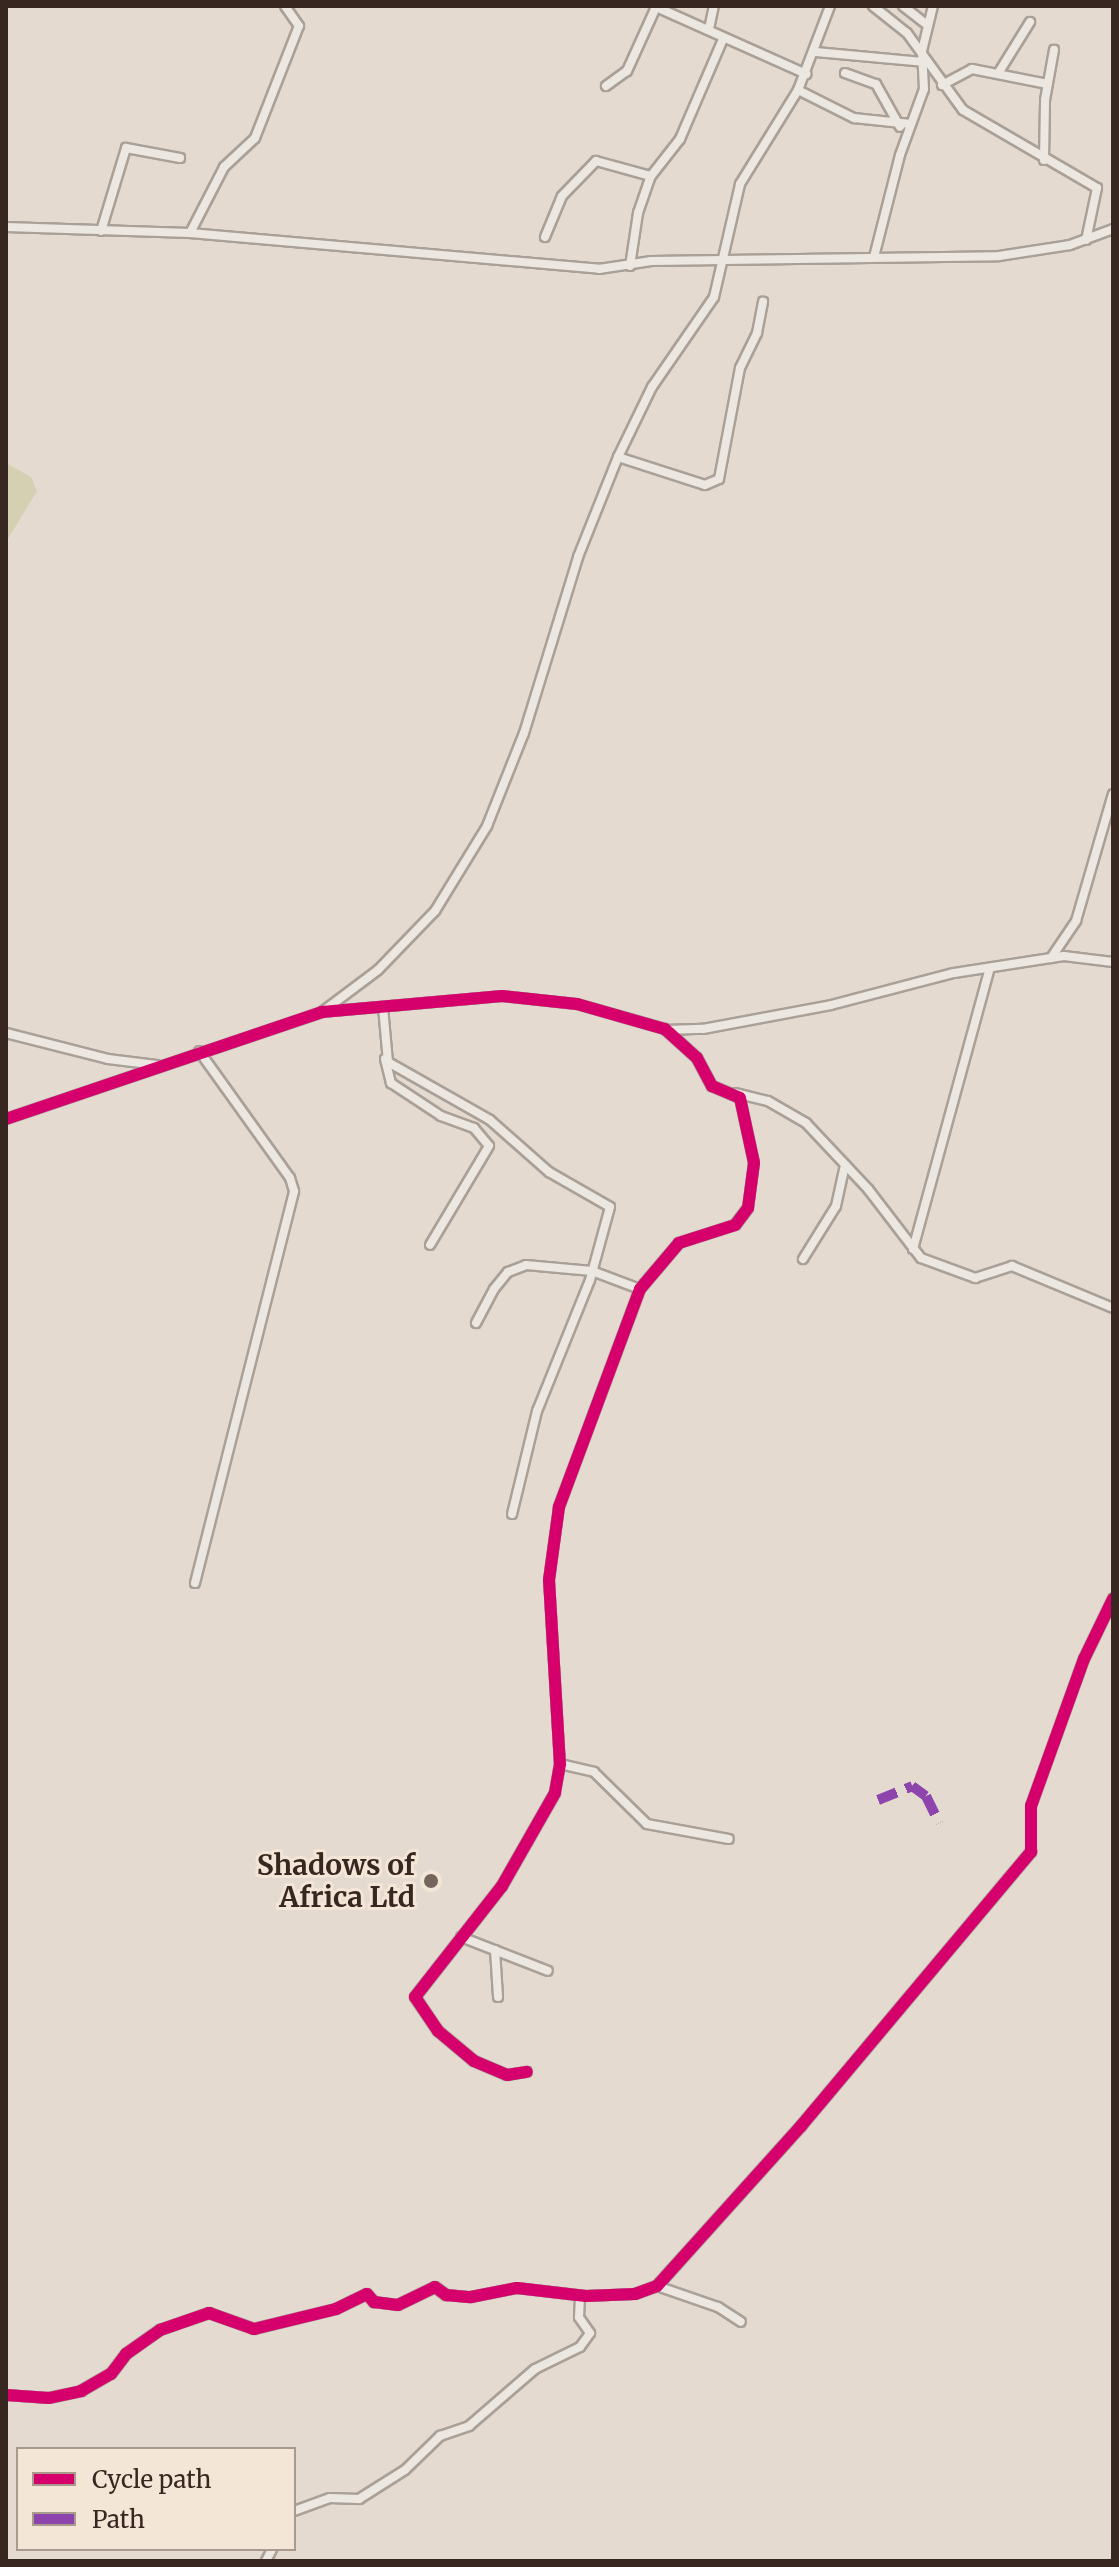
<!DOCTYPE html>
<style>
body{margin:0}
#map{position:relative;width:1119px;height:2567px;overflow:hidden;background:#e4dacf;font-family:Merriweather,serif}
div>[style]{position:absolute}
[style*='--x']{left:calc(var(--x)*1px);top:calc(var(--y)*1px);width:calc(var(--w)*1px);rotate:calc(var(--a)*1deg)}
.green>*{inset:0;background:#d6d0b3}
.roads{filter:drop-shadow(2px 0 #a9a098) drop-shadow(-2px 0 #a9a098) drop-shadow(0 2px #a9a098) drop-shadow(0 -2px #a9a098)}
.street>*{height:8px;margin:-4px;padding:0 4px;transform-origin:4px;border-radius:4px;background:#ece7e0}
.quiet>*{height:10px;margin-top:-5px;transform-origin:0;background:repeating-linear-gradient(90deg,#8e44ad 0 20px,transparent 0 30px)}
.cycleway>*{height:12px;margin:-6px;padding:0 6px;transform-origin:6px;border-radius:6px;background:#d6006c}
.dots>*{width:22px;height:22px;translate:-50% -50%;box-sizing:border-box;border:4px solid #f4e6d7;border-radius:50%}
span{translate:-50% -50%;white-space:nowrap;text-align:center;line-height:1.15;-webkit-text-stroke:6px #f4e6d7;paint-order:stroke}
.poi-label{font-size:28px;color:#382720;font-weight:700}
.right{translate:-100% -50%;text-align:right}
.frame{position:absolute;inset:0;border:8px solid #382720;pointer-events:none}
.legend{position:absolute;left:16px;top:2447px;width:280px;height:104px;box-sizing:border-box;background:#f4e6d7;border:2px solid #a99a8e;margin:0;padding:10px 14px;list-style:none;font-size:24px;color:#382720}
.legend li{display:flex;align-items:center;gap:16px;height:40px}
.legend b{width:40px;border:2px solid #a99a8e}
</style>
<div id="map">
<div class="green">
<i style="clip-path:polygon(6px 463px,31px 477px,37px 491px,6px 542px)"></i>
</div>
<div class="roads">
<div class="street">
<i style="--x:654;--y:6;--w:167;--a:24.1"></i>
<i style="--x:873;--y:6;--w:43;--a:38.5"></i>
<i style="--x:907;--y:33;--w:95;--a:54"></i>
<i style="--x:963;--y:110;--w:155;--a:30.2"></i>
<i style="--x:1097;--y:188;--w:53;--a:101.9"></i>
<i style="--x:903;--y:6;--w:31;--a:38"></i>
<i style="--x:709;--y:29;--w:24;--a:-78"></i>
<i style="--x:816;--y:52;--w:107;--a:5.3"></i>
<i style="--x:999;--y:72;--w:59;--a:-58.2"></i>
<i style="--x:845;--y:73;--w:33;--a:20"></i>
<i style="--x:876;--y:84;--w:49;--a:60.8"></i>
<i style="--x:942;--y:85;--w:34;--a:-28"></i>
<i style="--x:972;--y:69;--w:77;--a:11.2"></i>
<i style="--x:606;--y:86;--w:26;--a:-36"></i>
<i style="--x:627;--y:71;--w:70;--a:-65.6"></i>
<i style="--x:798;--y:90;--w:63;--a:26.6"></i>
<i style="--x:854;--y:118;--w:57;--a:6"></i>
<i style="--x:1044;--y:160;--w:60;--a:-89"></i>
<i style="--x:1045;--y:100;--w:51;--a:-79.8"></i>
<i style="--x:6;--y:227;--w:184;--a:1.9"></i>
<i style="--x:190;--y:233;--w:411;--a:5"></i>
<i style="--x:599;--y:269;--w:53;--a:-8.7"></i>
<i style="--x:651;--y:261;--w:348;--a:-0.8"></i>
<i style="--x:999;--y:256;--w:72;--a:-8.8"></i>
<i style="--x:1070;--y:245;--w:46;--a:-20.4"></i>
<i style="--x:101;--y:231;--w:87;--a:-73.2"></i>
<i style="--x:126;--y:148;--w:55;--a:10.5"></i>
<i style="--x:190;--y:233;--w:74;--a:-62.7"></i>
<i style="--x:224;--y:167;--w:42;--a:-43.1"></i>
<i style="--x:255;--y:138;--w:120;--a:-68.6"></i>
<i style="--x:299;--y:26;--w:24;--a:-125"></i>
<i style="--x:545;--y:237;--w:44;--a:-67.5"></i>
<i style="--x:562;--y:196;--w:49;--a:-45.8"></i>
<i style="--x:596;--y:161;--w:57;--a:15.3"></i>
<i style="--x:874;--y:257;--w:105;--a:-75.7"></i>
<i style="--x:900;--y:155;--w:70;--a:-70"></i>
<i style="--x:924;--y:89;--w:38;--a:-93"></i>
<i style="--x:922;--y:51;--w:46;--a:-76.3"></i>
<i style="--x:630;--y:266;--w:54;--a:-81.4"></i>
<i style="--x:638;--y:213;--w:39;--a:-71"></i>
<i style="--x:651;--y:176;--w:47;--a:-51.9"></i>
<i style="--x:680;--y:139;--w:109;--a:-66.7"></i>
<i style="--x:618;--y:457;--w:91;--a:17.8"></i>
<i style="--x:705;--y:485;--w:15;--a:-23"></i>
<i style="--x:719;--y:479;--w:113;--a:-79.3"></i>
<i style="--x:740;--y:368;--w:39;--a:-64"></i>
<i style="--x:757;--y:333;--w:32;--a:-79"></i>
<i style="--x:1051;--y:958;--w:45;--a:-56"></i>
<i style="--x:1076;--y:921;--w:132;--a:-73.8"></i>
<i style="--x:383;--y:1007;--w:55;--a:84.8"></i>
<i style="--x:388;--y:1062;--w:117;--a:29.6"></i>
<i style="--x:490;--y:1120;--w:79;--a:41.4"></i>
<i style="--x:549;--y:1172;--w:70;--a:29.8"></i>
<i style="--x:610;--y:1207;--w:76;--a:105.3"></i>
<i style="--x:590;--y:1280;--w:141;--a:112"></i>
<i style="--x:537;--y:1411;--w:106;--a:103.6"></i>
<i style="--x:322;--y:1012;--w:70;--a:-36.9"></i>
<i style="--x:378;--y:970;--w:82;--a:-46"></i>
<i style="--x:435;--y:911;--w:100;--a:-58.5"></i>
<i style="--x:487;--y:826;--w:100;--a:-68.3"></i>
<i style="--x:524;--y:733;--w:184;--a:-72.9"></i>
<i style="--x:578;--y:557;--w:108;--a:-68.2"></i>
<i style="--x:618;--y:457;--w:78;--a:-64.1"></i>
<i style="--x:652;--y:387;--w:109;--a:-55.4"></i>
<i style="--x:714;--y:297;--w:116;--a:-77"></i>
<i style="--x:740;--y:184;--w:110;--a:-58.3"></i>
<i style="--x:798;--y:90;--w:90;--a:-69.1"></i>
<i style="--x:666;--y:1030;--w:37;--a:-2"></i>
<i style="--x:703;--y:1029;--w:130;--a:-10.6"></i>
<i style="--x:831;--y:1005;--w:127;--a:-14.6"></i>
<i style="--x:954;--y:973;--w:111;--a:-8.8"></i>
<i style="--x:1064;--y:956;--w:49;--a:7"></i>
<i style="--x:6;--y:1033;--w:105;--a:14.3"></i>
<i style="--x:108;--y:1059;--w:49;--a:7"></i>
<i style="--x:385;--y:1059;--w:25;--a:76"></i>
<i style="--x:391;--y:1083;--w:60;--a:33.4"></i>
<i style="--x:441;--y:1116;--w:35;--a:20"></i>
<i style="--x:474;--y:1128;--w:23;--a:50"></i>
<i style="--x:489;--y:1146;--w:115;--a:120.8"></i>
<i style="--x:735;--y:1093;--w:34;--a:14"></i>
<i style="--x:768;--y:1101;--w:44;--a:30.1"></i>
<i style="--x:806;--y:1123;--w:91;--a:46.8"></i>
<i style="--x:868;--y:1189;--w:87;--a:52.5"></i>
<i style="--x:921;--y:1258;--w:58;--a:20.3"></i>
<i style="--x:975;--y:1278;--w:39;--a:-18"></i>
<i style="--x:1012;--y:1266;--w:109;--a:22.6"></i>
<i style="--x:6;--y:1119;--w:334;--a:-18.7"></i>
<i style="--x:322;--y:1012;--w:181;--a:-5.1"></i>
<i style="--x:502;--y:996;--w:75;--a:6.1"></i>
<i style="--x:577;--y:1004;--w:91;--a:15.9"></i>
<i style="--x:665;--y:1029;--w:43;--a:42.2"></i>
<i style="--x:697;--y:1058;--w:32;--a:62"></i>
<i style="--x:712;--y:1086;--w:30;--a:23"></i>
<i style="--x:740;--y:1098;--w:66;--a:77.8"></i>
<i style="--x:754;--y:1163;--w:45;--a:97.6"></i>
<i style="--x:748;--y:1208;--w:21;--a:127"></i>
<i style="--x:735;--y:1225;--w:59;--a:162.2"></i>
<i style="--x:679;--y:1243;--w:60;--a:130.3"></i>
<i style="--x:640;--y:1289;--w:233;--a:110.4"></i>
<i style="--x:559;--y:1507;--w:74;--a:97.8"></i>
<i style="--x:549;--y:1580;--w:184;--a:86.6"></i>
<i style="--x:560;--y:1764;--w:29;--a:100"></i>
<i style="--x:555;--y:1793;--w:107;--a:119.7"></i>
<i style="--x:502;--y:1886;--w:141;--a:128.1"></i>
<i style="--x:415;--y:1997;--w:41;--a:55.9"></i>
<i style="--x:438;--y:2031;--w:47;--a:39.8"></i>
<i style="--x:474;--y:2061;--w:36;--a:23"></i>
<i style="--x:507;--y:2075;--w:20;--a:-9"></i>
<i style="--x:913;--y:1249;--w:291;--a:-74.7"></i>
<i style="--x:803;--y:1259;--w:62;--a:-58.1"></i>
<i style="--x:836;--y:1206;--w:42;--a:-77.6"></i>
<i style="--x:476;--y:1323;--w:38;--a:-62"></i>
<i style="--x:494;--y:1289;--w:22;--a:-51"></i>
<i style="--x:508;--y:1272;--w:19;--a:-21"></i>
<i style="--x:526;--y:1265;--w:66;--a:5.2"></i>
<i style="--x:592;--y:1271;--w:51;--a:20.6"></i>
<i style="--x:195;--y:1583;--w:404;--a:-75.8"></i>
<i style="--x:294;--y:1191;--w:14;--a:-107"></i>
<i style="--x:290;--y:1178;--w:156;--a:-125.6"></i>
<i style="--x:560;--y:1764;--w:35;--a:13"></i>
<i style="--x:594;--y:1772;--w:74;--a:44.5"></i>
<i style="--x:647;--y:1824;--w:83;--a:10.4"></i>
<i style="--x:461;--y:1937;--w:93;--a:21.3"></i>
<i style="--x:495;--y:1950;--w:47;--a:86.3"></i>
<i style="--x:657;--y:2286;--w:65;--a:19"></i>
<i style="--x:718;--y:2307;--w:27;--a:33"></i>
<i style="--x:6;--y:2395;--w:43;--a:4"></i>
<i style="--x:49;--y:2398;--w:33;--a:-12"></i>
<i style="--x:81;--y:2391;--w:34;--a:-30"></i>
<i style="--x:111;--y:2374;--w:25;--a:-53"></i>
<i style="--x:126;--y:2354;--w:42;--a:-35.2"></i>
<i style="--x:160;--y:2330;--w:52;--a:-19.1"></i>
<i style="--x:209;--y:2313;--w:48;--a:19.6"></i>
<i style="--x:254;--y:2329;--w:84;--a:-13.7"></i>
<i style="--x:336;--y:2309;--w:34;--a:-26"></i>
<i style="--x:367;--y:2294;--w:11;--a:49"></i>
<i style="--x:374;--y:2302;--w:24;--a:7"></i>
<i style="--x:398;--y:2305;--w:41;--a:-25.9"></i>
<i style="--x:435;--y:2287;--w:14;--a:36"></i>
<i style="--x:446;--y:2295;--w:25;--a:5"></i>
<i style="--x:471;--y:2297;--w:47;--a:-11.1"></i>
<i style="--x:517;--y:2288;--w:69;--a:6.6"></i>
<i style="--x:586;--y:2296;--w:49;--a:-2.3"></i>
<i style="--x:635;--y:2294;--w:23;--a:-20"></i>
<i style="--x:657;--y:2286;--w:215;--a:-48"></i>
<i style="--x:801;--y:2126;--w:358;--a:-50"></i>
<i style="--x:1031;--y:1852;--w:46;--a:-90"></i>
<i style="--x:1031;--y:1806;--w:156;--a:-70.2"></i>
<i style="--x:1084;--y:1659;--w:67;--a:-64.2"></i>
<i style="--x:294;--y:2511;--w:38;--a:-20"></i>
<i style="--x:330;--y:2498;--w:29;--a:2"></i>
<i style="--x:359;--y:2499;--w:54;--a:-32.2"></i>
<i style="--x:405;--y:2470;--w:49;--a:-44.2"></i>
<i style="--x:440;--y:2436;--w:31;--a:-19"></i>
<i style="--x:469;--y:2426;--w:87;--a:-40.8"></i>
<i style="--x:535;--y:2369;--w:50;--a:-26.1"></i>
<i style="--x:580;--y:2347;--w:17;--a:-54"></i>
<i style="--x:590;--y:2333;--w:19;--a:-125"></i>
<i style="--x:579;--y:2317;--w:21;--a:-87"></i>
<i style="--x:266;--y:2561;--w:13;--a:-63"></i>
</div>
</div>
<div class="quiet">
<i style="--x:878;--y:1800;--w:37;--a:-22"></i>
<i style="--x:912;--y:1786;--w:17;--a:36"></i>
<i style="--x:926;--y:1796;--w:30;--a:64"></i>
</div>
<div class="cycleway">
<i style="--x:6;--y:1119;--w:334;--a:-18.7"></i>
<i style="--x:322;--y:1012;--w:181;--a:-5.1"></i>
<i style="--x:502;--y:996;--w:75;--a:6.1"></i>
<i style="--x:577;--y:1004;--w:91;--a:15.9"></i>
<i style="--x:665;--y:1029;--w:43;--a:42.2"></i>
<i style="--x:697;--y:1058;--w:32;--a:62"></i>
<i style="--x:712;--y:1086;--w:30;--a:23"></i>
<i style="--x:740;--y:1098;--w:66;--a:77.8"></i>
<i style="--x:754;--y:1163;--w:45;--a:97.6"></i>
<i style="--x:748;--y:1208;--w:21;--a:127"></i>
<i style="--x:735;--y:1225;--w:59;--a:162.2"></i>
<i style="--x:679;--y:1243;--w:60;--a:130.3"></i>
<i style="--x:640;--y:1289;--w:233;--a:110.4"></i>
<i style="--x:559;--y:1507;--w:74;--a:97.8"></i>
<i style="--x:549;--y:1580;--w:184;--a:86.6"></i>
<i style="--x:560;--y:1764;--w:29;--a:100"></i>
<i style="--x:555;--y:1793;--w:107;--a:119.7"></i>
<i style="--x:502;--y:1886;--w:141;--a:128.1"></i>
<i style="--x:415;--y:1997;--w:41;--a:55.9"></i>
<i style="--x:438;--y:2031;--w:47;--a:39.8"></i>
<i style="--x:474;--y:2061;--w:36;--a:23"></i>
<i style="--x:507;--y:2075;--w:20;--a:-9"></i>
<i style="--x:6;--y:2395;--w:43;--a:4"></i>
<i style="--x:49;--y:2398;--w:33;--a:-12"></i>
<i style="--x:81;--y:2391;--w:34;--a:-30"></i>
<i style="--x:111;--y:2374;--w:25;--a:-53"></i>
<i style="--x:126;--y:2354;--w:42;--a:-35.2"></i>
<i style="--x:160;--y:2330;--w:52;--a:-19.1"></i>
<i style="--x:209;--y:2313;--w:48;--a:19.6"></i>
<i style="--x:254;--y:2329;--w:84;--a:-13.7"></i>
<i style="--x:336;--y:2309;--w:34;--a:-26"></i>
<i style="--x:367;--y:2294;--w:11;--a:49"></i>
<i style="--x:374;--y:2302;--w:24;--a:7"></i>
<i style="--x:398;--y:2305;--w:41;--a:-25.9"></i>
<i style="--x:435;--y:2287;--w:14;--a:36"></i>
<i style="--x:446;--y:2295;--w:25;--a:5"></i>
<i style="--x:471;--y:2297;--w:47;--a:-11.1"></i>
<i style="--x:517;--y:2288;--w:69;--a:6.6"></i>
<i style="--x:586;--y:2296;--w:49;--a:-2.3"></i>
<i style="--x:635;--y:2294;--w:23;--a:-20"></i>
<i style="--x:657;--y:2286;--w:215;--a:-48"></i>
<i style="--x:801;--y:2126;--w:358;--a:-50"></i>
<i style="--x:1031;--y:1852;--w:46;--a:-90"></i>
<i style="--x:1031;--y:1806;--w:156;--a:-70.2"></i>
<i style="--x:1084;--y:1659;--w:67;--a:-64.2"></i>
</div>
<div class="dots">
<i style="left:431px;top:1881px;background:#74665d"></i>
</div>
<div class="poi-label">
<span class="right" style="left:415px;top:1881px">Shadows of<br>Africa Ltd</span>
</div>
<div class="frame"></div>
<ul class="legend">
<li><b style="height:10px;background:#d6006c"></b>Cycle path</li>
<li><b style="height:10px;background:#8e44ad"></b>Path</li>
</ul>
</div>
